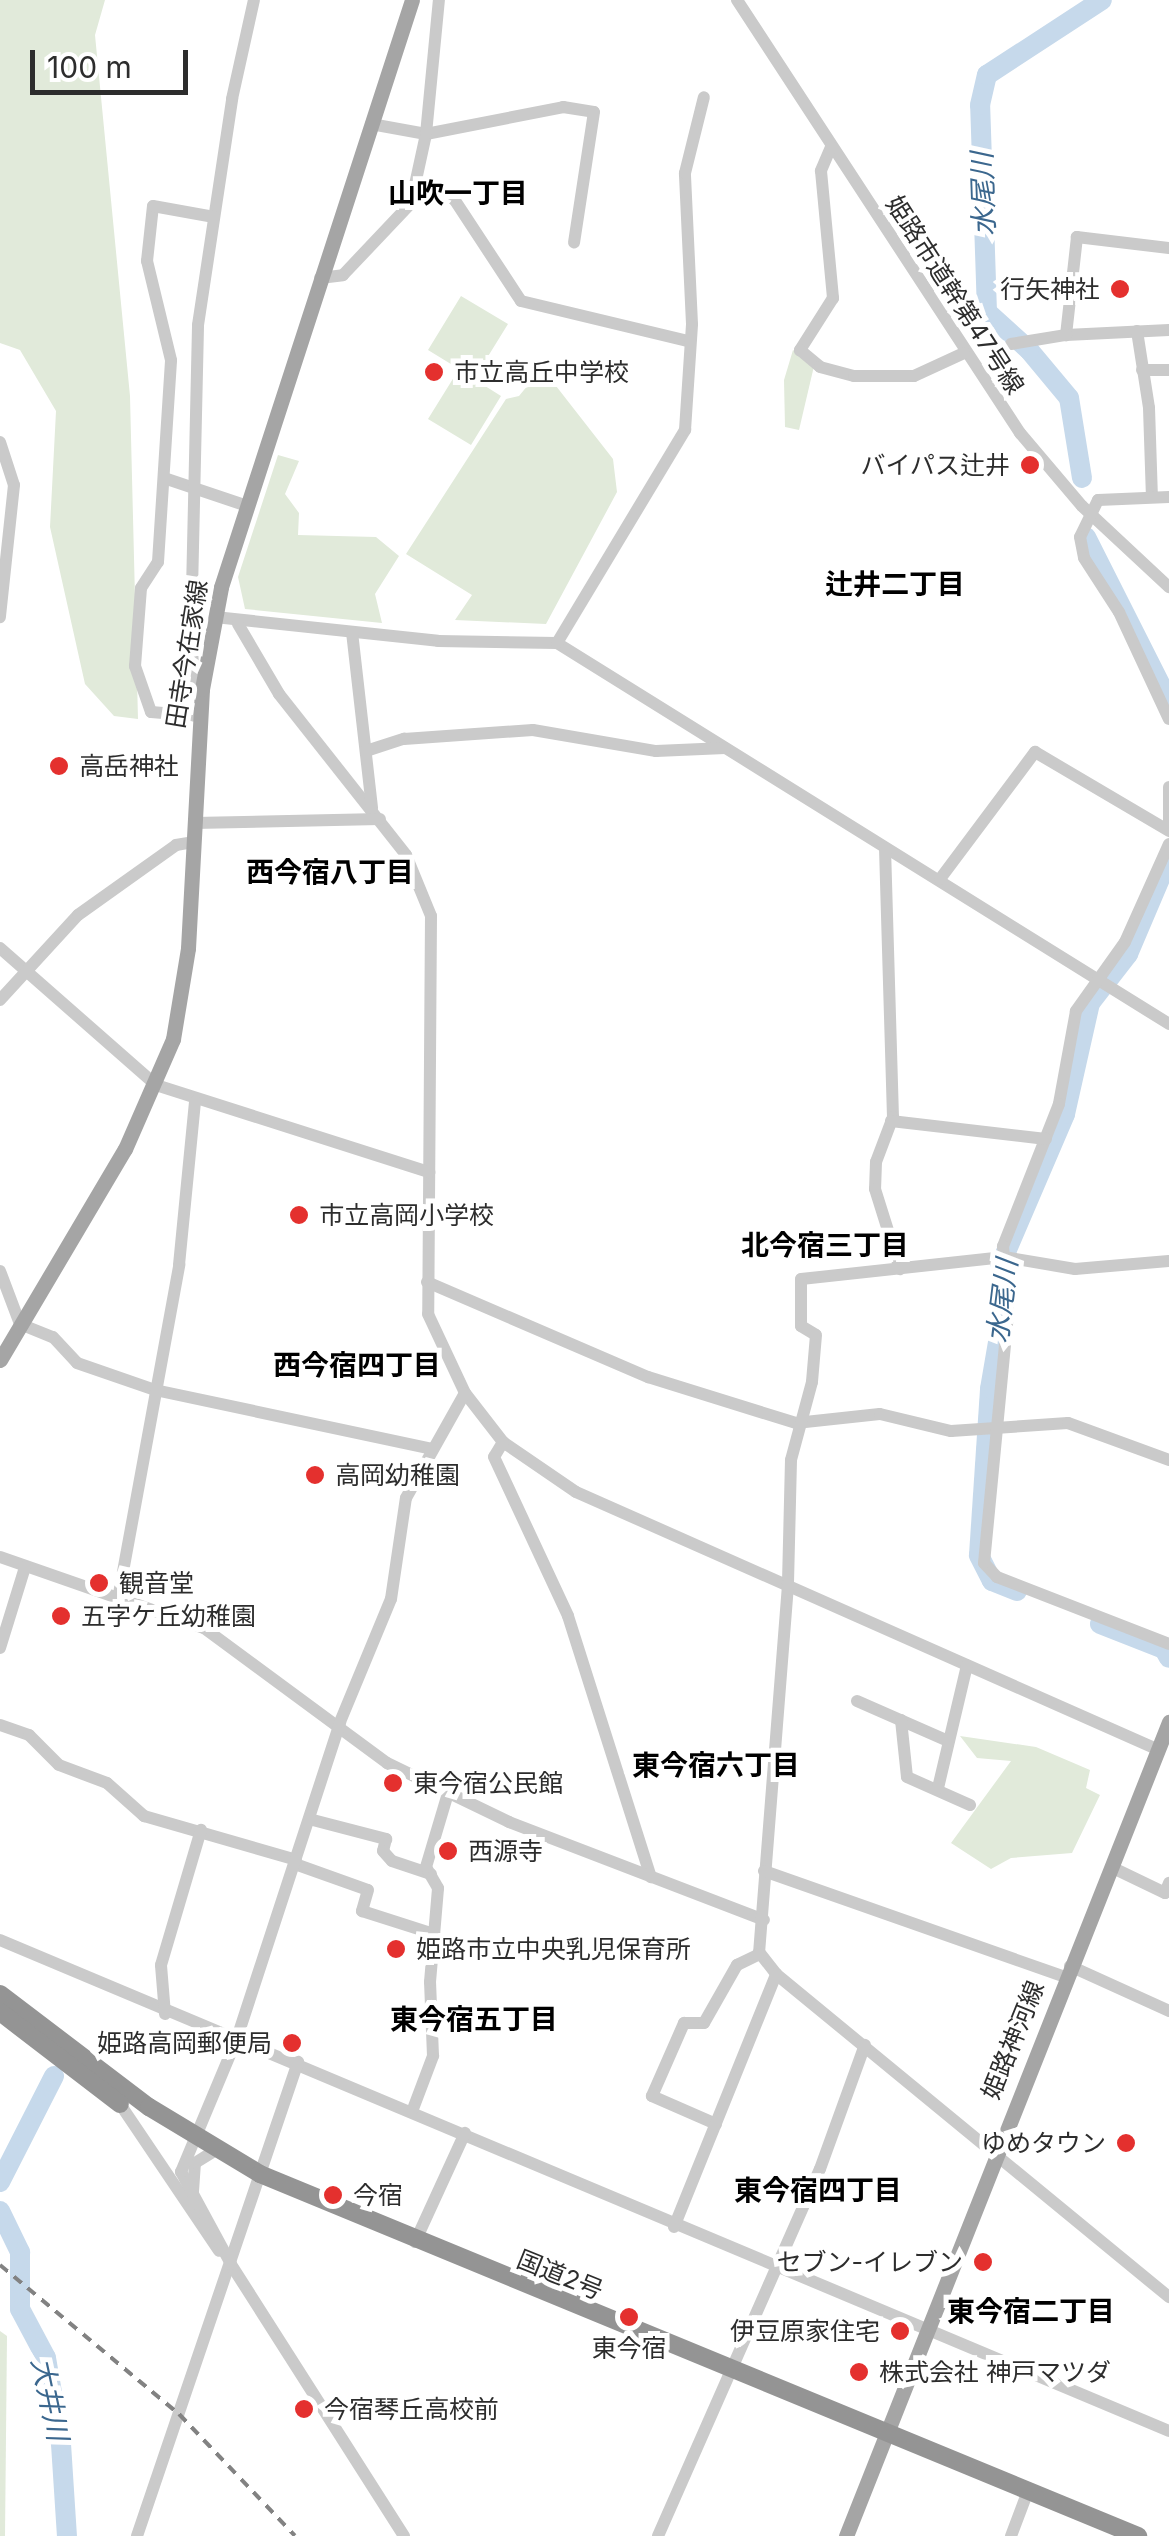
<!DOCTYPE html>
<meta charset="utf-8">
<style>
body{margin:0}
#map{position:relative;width:1169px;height:2536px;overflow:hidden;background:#fff;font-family:Inter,"Noto Sans JP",sans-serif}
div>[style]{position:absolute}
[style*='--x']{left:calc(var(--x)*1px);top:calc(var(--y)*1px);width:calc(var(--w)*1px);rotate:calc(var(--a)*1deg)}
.green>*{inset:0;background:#e1eada}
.river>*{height:20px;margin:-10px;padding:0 10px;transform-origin:10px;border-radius:10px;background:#c6d9eb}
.minor>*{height:12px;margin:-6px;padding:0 6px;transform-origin:6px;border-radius:6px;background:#cacaca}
.major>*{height:15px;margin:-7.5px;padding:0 7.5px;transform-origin:7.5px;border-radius:7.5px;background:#a5a5a5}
.highway>*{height:18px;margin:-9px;padding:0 9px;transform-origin:9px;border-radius:9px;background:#949494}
.rail>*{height:4px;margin-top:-2px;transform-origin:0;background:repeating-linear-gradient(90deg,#828282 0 10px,transparent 0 18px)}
.dots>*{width:28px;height:28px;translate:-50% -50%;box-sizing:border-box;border:5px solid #fff;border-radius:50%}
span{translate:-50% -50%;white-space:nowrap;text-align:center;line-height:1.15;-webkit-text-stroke:10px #fff;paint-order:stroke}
.poi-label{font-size:25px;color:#2d2d2d}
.right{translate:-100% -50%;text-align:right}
.left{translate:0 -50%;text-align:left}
.street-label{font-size:25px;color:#2d2d2d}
.neighbourhood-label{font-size:28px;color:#000;font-weight:700}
.water-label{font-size:28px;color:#3b678e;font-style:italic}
.scale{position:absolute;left:30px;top:50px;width:158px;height:45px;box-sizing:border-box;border:5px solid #2d2d2d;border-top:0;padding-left:12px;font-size:30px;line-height:35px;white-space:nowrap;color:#2d2d2d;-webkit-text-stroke:8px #fff;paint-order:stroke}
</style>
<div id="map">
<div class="green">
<i style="clip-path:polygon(0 0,105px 0,95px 35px,130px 396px,138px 719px,114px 716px,85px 684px,50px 527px,56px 411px,20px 350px,0 343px)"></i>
<i style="clip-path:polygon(461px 296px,508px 324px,474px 379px,501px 396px,471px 445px,428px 419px,459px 369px,428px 350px)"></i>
<i style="clip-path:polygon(793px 350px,814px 366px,799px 430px,785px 427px,784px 380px)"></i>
<i style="clip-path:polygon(542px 368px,613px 459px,617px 492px,546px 624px,455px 620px,472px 595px,406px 554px,506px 399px,519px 396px)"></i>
<i style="clip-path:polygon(278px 455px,299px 461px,285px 494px,299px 513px,298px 535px,376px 537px,399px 556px,375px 594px,382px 623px,245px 609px,238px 577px)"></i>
<i style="clip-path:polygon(960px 1736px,1036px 1747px,1090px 1770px,1086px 1788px,1100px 1795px,1072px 1853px,1011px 1858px,991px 1869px,951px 1843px,1011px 1761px,977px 1758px)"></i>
<i style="clip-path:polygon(0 2331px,7px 2336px,5px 2536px,0 2536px)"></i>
</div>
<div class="river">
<i style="--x:1082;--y:478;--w:81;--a:-99.2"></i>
<i style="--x:1069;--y:398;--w:62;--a:-129.8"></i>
<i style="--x:1029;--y:350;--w:57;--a:-137.9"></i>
<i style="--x:987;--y:312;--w:207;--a:-91.9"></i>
<i style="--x:980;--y:105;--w:31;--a:-77"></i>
<i style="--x:987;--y:75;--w:137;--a:-33.1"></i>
<i style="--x:1086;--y:537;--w:184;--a:63.2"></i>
<i style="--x:1017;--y:1591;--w:27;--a:-158"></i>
<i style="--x:992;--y:1581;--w:29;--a:-117"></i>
<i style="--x:979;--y:1555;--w:166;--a:-86.2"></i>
<i style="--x:990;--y:1389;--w:77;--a:-80.3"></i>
<i style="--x:1003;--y:1313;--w:47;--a:-93.7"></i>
<i style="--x:1000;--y:1266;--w:165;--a:-66.8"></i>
<i style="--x:1065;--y:1114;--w:114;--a:-77.3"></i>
<i style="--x:1090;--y:1003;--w:62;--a:-52.2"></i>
<i style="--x:1128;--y:954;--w:102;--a:-66.9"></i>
<i style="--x:1100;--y:1624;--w:69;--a:21.3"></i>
<i style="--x:1164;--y:1649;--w:10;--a:61"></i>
<i style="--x:0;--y:2182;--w:119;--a:-63"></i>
<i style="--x:0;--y:2211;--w:46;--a:64"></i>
<i style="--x:20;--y:2252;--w:57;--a:90"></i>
<i style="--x:20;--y:2309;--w:55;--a:62"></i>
<i style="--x:46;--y:2358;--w:87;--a:80.1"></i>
<i style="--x:61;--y:2444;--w:92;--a:86.3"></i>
</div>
<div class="minor">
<i style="--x:737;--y:0;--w:517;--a:56.83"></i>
<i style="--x:1020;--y:433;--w:96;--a:49.7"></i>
<i style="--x:1082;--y:506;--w:119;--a:43"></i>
<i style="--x:371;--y:124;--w:56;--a:10.3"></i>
<i style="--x:426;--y:134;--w:140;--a:-11.1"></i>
<i style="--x:563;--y:107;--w:31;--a:9"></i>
<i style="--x:594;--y:112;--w:132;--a:98.7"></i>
<i style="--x:831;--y:147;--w:26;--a:113"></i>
<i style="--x:821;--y:171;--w:128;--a:84.6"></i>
<i style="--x:833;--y:298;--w:62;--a:122.4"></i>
<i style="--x:800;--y:350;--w:26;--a:40"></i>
<i style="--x:820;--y:367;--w:35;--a:15"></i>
<i style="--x:854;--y:376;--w:60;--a:0"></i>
<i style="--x:914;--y:376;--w:55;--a:-24.7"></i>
<i style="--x:417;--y:185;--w:40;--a:21"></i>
<i style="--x:454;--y:199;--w:122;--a:56.7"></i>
<i style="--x:521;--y:301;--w:172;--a:13.5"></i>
<i style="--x:1169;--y:248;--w:93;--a:-173.2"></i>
<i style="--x:1077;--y:237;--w:99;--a:96.4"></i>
<i style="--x:1066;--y:335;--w:103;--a:-2.8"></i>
<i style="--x:320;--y:278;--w:23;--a:-7"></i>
<i style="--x:343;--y:275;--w:99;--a:-46.6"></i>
<i style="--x:411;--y:203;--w:71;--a:-77.7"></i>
<i style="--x:426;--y:134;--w:135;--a:-84.5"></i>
<i style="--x:1137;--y:331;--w:78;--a:81.1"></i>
<i style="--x:1149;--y:408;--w:89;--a:88.1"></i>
<i style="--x:1011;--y:344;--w:56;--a:-9.3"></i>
<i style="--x:1142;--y:370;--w:27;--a:0"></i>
<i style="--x:0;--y:442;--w:45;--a:72"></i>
<i style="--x:14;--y:485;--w:133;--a:96.1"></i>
<i style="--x:164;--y:478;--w:84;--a:18.6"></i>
<i style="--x:1169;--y:497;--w:71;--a:177.6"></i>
<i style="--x:1098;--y:500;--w:41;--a:115.9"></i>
<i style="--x:1080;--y:537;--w:21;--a:79"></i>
<i style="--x:1084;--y:558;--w:64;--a:57.1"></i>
<i style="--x:1119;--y:612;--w:118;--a:65"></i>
<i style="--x:215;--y:617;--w:224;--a:6.1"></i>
<i style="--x:438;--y:641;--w:119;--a:1"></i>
<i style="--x:557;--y:643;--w:721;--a:31.9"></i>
<i style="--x:238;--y:624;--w:81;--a:59.6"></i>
<i style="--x:279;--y:694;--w:205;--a:51.7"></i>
<i style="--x:406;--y:855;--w:66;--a:67.7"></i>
<i style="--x:431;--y:916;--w:398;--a:90.4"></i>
<i style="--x:428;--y:1314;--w:87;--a:64.9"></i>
<i style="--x:465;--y:1393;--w:62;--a:52.2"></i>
<i style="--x:503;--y:1442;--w:88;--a:34.4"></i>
<i style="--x:576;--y:1492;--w:638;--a:23.87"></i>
<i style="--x:352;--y:632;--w:177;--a:83.5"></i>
<i style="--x:557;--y:643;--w:249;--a:-59"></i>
<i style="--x:685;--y:430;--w:106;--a:-86.2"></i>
<i style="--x:692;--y:324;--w:151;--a:-92.7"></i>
<i style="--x:685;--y:173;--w:78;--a:-76"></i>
<i style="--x:202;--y:689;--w:11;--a:-135"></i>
<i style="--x:194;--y:681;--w:46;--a:-93.7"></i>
<i style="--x:191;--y:635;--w:310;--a:-88.7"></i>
<i style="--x:198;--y:325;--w:229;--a:-81.4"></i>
<i style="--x:232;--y:99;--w:101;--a:-77.5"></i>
<i style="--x:199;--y:716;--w:48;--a:-175.2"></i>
<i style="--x:151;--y:712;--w:49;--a:-109.2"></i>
<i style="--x:135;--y:666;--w:78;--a:-85.6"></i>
<i style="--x:141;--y:588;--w:31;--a:-57"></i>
<i style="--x:158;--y:562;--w:202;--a:-86.3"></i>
<i style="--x:171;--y:360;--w:102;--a:-103.6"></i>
<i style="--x:147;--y:261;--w:55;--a:-83.8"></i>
<i style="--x:153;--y:206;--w:62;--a:10.2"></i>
<i style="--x:366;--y:751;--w:40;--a:-18"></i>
<i style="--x:404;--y:739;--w:129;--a:-4"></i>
<i style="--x:533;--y:730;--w:125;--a:9.7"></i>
<i style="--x:656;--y:751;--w:69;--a:-2.5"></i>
<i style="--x:1169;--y:787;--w:42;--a:90"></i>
<i style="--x:194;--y:823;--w:186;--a:-1.2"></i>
<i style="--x:1169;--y:844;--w:107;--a:114.2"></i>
<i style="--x:1125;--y:942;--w:85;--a:125.4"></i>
<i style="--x:1076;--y:1011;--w:95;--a:100.4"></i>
<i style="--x:1059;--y:1104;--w:153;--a:111.5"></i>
<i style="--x:1003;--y:1246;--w:11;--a:85"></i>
<i style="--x:1004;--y:1257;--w:72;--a:9.6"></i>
<i style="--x:1075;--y:1269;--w:94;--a:-4.9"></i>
<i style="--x:885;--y:848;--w:269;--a:88.3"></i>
<i style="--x:893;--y:1117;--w:48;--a:110.7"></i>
<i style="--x:876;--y:1162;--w:27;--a:92"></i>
<i style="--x:875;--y:1189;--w:84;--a:72.6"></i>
<i style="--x:940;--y:879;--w:159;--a:-53.2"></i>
<i style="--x:1035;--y:752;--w:156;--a:30.5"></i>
<i style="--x:0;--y:948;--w:208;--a:41.3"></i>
<i style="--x:156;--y:1085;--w:287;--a:17.7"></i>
<i style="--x:0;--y:1000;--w:115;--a:-47.5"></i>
<i style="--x:78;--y:915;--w:120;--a:-35.5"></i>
<i style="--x:176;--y:845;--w:17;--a:-10"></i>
<i style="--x:891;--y:1121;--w:156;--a:6.6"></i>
<i style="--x:0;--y:1271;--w:57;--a:69.3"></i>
<i style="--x:20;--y:1324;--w:35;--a:22"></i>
<i style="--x:53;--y:1337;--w:35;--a:47"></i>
<i style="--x:77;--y:1363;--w:83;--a:19.1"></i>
<i style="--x:155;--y:1390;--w:283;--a:12"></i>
<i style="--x:427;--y:1282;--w:241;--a:23.3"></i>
<i style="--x:648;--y:1377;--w:155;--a:17.3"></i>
<i style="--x:796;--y:1423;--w:84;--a:-6.1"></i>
<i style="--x:880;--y:1414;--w:73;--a:13.5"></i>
<i style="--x:951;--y:1431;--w:117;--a:-3.9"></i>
<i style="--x:1068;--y:1423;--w:108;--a:20.1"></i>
<i style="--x:503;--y:1442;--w:17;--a:121"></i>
<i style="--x:494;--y:1457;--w:175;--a:65"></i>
<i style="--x:568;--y:1616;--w:274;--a:72.4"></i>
<i style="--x:0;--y:1557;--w:216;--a:19.2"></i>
<i style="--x:204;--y:1628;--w:227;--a:36.4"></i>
<i style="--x:387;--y:1763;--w:136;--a:25.8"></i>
<i style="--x:509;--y:1822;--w:273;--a:21"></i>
<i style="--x:118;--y:1599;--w:340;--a:-79.6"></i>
<i style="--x:179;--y:1265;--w:164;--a:-84.4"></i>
<i style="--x:1169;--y:1644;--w:185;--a:-158.7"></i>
<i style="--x:997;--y:1577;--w:19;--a:-133"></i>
<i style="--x:984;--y:1563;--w:250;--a:-84.5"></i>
<i style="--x:1008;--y:1314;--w:57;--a:-94"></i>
<i style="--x:1004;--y:1257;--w:204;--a:173.8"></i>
<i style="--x:801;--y:1279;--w:47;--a:90"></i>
<i style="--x:801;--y:1326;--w:17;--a:31"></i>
<i style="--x:816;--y:1335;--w:47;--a:94.9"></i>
<i style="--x:812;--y:1382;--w:81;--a:105.1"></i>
<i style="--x:791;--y:1460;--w:125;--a:91.4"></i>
<i style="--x:788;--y:1585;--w:368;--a:94.5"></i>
<i style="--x:759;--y:1952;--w:28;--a:52"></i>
<i style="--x:776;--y:1974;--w:509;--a:39.42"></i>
<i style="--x:0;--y:1648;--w:85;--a:-72.8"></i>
<i style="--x:857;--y:1701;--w:97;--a:23.7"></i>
<i style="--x:901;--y:1720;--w:57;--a:84"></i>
<i style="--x:907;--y:1777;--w:69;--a:24"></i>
<i style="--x:0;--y:1725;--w:31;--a:19"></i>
<i style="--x:29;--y:1735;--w:42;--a:45"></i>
<i style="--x:59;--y:1765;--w:51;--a:20.6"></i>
<i style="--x:107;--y:1783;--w:50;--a:41.7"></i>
<i style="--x:144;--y:1816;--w:158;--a:16.1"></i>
<i style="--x:938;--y:1788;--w:126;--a:-76.7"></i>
<i style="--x:309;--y:1819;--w:80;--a:14.6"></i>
<i style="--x:386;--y:1839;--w:12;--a:104"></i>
<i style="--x:383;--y:1851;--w:13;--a:48"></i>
<i style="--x:392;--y:1861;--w:41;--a:18.4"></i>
<i style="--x:295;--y:1864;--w:77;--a:19.6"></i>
<i style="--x:368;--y:1890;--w:22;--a:106"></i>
<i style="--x:362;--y:1911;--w:76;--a:17.7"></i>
<i style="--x:1111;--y:1867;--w:60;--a:25.7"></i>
<i style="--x:1165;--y:1893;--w:11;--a:-68"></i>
<i style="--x:764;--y:1871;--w:319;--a:19.4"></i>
<i style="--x:0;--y:1940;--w:1268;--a:22.78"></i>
<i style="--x:1070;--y:1966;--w:109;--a:24.4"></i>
<i style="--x:165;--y:2014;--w:49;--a:-94.7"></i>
<i style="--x:161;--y:1965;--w:141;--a:-73.5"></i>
<i style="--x:120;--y:2104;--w:177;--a:56"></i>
<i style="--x:413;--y:2109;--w:57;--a:-69.3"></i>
<i style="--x:433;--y:2056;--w:74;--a:-92.3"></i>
<i style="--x:430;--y:1982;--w:94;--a:-85.1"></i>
<i style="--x:438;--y:1888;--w:24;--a:-120"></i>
<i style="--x:426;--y:1867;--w:77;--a:-73.4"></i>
<i style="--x:716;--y:2124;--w:70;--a:-156.4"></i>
<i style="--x:652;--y:2096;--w:80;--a:-66.3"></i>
<i style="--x:684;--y:2023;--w:20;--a:0"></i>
<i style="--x:704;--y:2023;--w:67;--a:-60.4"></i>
<i style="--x:737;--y:1965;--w:25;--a:-26"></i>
<i style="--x:193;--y:2191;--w:28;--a:-86"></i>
<i style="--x:195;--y:2163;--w:22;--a:-32"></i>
<i style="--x:674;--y:2227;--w:273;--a:-68"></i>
<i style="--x:415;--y:2242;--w:120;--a:-65.4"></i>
<i style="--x:137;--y:2536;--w:501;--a:-71.24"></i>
<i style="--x:404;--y:2536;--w:322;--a:-122.5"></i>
<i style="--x:231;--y:2264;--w:105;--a:-118.5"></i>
<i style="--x:181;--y:2172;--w:145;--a:-67.3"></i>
<i style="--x:237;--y:2038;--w:332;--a:-71.9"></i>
<i style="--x:340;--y:1722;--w:133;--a:-67.5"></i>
<i style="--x:391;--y:1599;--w:102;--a:-81.6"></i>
<i style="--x:406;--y:1498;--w:120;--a:-60.7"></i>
<i style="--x:658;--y:2536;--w:401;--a:-66.2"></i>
<i style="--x:820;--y:2169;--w:132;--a:-70.1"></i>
<i style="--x:1011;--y:2536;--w:48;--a:-69.3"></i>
</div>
<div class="major">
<i style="--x:0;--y:1360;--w:245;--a:-59.4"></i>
<i style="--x:125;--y:1149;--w:120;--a:-66.4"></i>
<i style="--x:173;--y:1039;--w:92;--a:-80.6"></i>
<i style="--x:188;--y:948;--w:259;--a:-86.9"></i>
<i style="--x:202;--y:689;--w:104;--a:-79.4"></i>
<i style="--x:221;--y:587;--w:617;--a:-71.98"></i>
<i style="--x:846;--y:2536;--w:876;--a:-68.36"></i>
</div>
<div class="highway">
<i style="--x:0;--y:1994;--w:187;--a:37.2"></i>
<i style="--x:149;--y:2107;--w:130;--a:31.1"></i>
<i style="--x:260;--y:2174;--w:950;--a:22.41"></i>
<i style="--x:0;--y:2012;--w:151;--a:37.5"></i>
</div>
<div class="rail">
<i style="--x:0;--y:2265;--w:233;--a:39.8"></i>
<i style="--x:179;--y:2414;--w:168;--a:46.4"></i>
</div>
<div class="dots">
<i style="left:1120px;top:289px;background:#e4302e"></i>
<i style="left:434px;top:372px;background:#e4302e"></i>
<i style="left:1030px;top:465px;background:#e4302e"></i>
<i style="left:59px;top:766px;background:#e4302e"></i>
<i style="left:299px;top:1215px;background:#e4302e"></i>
<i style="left:315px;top:1475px;background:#e4302e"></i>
<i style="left:99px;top:1583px;background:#e4302e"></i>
<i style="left:61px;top:1616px;background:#e4302e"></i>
<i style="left:393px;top:1783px;background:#e4302e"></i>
<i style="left:448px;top:1851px;background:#e4302e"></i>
<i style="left:396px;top:1949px;background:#e4302e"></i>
<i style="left:292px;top:2043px;background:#e4302e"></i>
<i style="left:1126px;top:2143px;background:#e4302e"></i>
<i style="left:333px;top:2195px;background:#e4302e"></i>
<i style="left:983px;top:2262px;background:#e4302e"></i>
<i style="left:629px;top:2317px;background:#e4302e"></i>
<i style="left:900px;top:2331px;background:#e4302e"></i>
<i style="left:859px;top:2372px;background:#e4302e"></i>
<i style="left:304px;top:2409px;background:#e4302e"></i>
</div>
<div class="poi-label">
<span class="right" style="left:1100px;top:289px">行矢神社</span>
<span class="left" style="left:454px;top:372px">市立高丘中学校</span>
<span class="right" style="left:1010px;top:465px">バイパス辻井</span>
<span class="left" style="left:79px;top:766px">高岳神社</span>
<span class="left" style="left:319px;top:1215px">市立高岡小学校</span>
<span class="left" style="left:335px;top:1475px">高岡幼稚園</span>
<span class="left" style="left:119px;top:1583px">観音堂</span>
<span class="left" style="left:81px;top:1616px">五字ケ丘幼稚園</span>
<span class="left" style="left:413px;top:1783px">東今宿公民館</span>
<span class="left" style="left:468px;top:1851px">西源寺</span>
<span class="left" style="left:416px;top:1949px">姫路市立中央乳児保育所</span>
<span class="right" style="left:272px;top:2043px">姫路高岡郵便局</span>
<span class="right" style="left:1106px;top:2143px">ゆめタウン</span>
<span class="left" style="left:353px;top:2195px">今宿</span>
<span class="right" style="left:963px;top:2262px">セブン-イレブン</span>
<span class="right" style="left:880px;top:2331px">伊豆原家住宅</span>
<span style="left:629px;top:2348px">東今宿</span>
<span class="left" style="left:879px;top:2372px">株式会社 神戸マツダ</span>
<span class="left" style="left:324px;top:2409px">今宿琴丘高校前</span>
</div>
<div class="street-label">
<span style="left:955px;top:295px;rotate:57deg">姫路市道幹第47号線</span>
<span style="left:187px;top:654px;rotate:-81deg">田寺今在家線</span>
<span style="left:1013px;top:2040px;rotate:-68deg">姫路神河線</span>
<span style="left:560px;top:2275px;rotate:22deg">国道2号</span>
</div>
<div class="neighbourhood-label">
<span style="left:458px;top:193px">山吹一丁目</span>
<span style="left:895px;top:584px">辻井二丁目</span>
<span style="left:330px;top:872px">西今宿八丁目</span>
<span style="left:825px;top:1245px">北今宿三丁目</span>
<span style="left:357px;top:1365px">西今宿四丁目</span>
<span style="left:716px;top:1765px">東今宿六丁目</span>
<span style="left:474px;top:2019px">東今宿五丁目</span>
<span style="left:818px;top:2190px">東今宿四丁目</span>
<span style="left:1031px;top:2311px">東今宿二丁目</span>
</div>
<div class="water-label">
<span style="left:983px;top:194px;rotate:-92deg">水尾川</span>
<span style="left:1002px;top:1301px;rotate:-83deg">水尾川</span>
<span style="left:50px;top:2399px;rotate:78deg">大井川</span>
</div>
<div class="scale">100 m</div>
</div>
